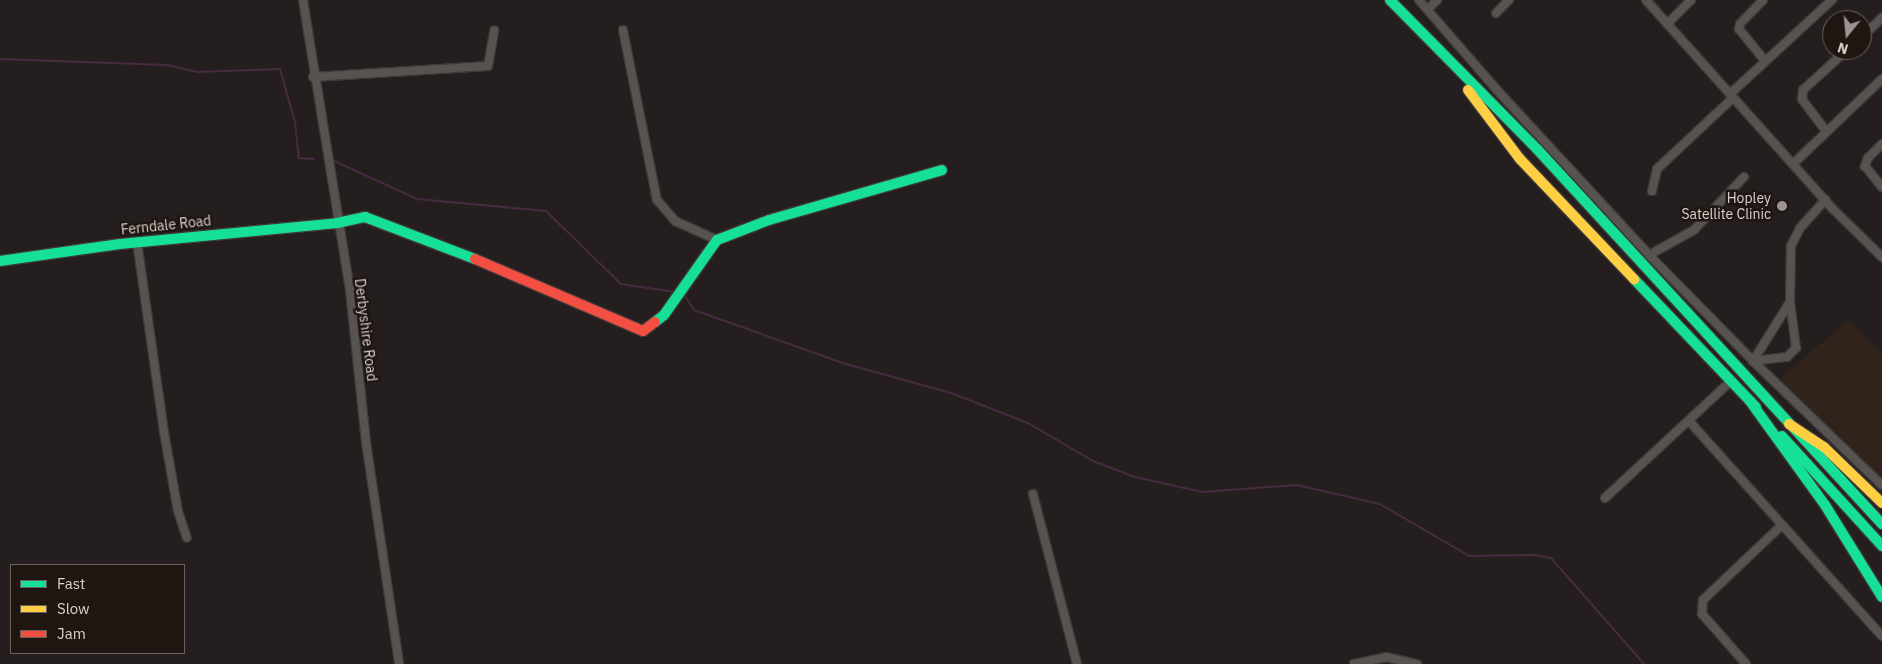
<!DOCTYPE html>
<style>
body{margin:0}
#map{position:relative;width:1882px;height:664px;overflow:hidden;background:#241f1e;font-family:"IBM Plex Sans",sans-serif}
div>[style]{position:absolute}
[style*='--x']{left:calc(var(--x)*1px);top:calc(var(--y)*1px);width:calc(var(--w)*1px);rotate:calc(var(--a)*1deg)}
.built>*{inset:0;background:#31221c}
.stream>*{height:2px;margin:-1px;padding:0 1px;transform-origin:1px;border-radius:1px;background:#462b41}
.roads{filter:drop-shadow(1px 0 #3e3938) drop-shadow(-1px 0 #3e3938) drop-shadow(0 1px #3e3938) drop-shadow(0 -1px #3e3938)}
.street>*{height:8px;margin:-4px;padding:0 4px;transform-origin:4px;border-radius:4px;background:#575351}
.fast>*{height:10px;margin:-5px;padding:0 5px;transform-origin:5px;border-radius:5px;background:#16e098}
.slow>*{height:10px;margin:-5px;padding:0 5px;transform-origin:5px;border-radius:5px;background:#ffcf43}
.jam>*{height:10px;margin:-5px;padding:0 5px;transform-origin:5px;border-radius:5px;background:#f24e42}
.dots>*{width:14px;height:14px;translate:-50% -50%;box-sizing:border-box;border:2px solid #1f1511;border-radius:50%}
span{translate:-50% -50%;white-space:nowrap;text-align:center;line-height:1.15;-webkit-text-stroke:5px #1f1511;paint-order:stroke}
.poi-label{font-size:14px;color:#dad3d0}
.right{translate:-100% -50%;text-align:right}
.street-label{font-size:14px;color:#dad3d0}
.legend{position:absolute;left:10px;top:564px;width:175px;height:90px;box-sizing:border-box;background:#1f1511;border:1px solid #6a615d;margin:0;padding:6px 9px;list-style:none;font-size:15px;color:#dad3d0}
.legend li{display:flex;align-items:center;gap:10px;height:25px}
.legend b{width:25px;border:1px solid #6a615d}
.north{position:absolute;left:1822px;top:10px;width:50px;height:50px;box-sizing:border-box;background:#1f1511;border:1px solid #6a615d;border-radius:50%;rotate:197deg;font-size:14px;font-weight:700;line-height:20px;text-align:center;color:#dad3d0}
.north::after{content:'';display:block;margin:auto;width:18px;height:22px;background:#9a9492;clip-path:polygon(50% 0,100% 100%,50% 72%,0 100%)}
</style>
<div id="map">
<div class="built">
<i style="clip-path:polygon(1848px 320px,1882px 354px,1882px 493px,1771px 386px)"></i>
</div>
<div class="stream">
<i style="--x:0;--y:59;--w:167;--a:2.1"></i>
<i style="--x:167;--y:65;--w:32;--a:13"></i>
<i style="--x:198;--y:72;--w:82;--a:-2.1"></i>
<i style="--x:280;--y:69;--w:55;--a:74.2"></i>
<i style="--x:295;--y:122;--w:36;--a:84"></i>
<i style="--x:299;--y:158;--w:15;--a:4"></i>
<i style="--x:332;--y:160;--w:94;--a:24.6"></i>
<i style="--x:417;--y:199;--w:130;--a:5.3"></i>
<i style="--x:546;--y:211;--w:105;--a:44.2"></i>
<i style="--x:621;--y:284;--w:55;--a:8.4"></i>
<i style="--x:685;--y:296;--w:17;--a:57"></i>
<i style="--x:694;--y:310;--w:161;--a:19.6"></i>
<i style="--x:846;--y:364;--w:109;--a:15.4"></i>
<i style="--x:951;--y:393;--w:83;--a:21.3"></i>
<i style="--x:1028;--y:423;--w:75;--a:30.3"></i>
<i style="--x:1093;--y:461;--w:45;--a:20.9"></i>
<i style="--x:1135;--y:477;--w:69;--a:12.6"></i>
<i style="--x:1202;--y:492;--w:95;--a:-4.2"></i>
<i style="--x:1297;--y:485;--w:85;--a:12.9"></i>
<i style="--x:1380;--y:504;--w:103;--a:30.3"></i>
<i style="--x:1469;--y:556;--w:66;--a:-0.9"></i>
<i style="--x:1535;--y:555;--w:16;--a:11"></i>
<i style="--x:1551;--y:558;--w:141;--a:48.7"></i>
</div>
<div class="roads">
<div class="street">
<i style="--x:303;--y:0;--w:294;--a:80.8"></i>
<i style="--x:350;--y:290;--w:153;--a:84"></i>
<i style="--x:366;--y:442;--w:224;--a:81.5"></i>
<i style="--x:1419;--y:0;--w:118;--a:49.1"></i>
<i style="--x:1496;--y:89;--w:226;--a:47.3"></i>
<i style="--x:1649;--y:255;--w:148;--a:45.5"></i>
<i style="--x:1753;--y:361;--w:34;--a:-7"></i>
<i style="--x:1787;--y:357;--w:13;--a:-45"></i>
<i style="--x:1796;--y:348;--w:46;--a:-97.4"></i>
<i style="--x:1790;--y:302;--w:56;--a:-89"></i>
<i style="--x:1791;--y:246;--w:20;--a:-63"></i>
<i style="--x:1800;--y:228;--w:38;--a:-48"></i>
<i style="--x:1646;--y:0;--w:280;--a:48.2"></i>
<i style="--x:1833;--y:209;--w:69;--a:44.4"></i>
<i style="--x:1763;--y:0;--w:33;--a:134"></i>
<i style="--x:1740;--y:24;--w:5;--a:101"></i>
<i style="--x:1739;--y:29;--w:41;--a:50.9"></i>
<i style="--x:1428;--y:9;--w:13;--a:-45"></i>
<i style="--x:1496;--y:13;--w:18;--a:-45"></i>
<i style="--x:1667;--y:24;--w:34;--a:-45"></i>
<i style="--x:623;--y:30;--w:173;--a:78.7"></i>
<i style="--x:657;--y:200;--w:28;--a:49"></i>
<i style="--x:675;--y:221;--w:46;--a:24.3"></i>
<i style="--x:1862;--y:37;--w:28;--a:-44"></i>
<i style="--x:313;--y:77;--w:175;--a:-3.6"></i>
<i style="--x:488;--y:66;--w:36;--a:-80"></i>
<i style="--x:1730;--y:94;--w:139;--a:-42.7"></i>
<i style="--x:1826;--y:131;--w:40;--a:-127"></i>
<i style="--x:1802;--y:99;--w:9;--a:-84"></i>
<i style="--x:1803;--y:90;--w:59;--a:-42.3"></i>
<i style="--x:1882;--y:144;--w:20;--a:135"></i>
<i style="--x:1868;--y:158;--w:9;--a:111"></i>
<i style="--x:1865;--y:166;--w:27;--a:51"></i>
<i style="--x:1793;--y:164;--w:123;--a:-43.7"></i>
<i style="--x:1652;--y:191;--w:23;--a:-77"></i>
<i style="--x:1657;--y:169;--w:104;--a:-43.1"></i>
<i style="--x:137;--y:242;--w:192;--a:81.9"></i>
<i style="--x:164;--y:432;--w:80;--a:80"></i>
<i style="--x:178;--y:511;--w:28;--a:72"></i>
<i style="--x:1649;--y:255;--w:51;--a:-29.1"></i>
<i style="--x:1694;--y:230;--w:73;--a:-46.7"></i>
<i style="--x:1790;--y:302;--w:70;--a:122.1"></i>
<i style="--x:1753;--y:361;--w:179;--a:43.9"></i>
<i style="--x:1689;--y:421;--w:289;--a:48.1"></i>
<i style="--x:1033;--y:494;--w:176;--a:75.5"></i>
<i style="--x:1605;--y:498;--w:172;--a:-42.9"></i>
<i style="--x:1354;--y:664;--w:33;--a:-12"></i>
<i style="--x:1386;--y:657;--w:32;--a:13"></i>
<i style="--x:1746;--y:664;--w:67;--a:-131.3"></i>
<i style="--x:1702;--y:614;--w:14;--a:-86"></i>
<i style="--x:1703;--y:600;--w:109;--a:-43.5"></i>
</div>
<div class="fast">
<i style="--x:1390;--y:0;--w:209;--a:45.4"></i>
<i style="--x:1537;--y:149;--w:510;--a:47.39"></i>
<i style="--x:0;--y:261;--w:121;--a:-8.1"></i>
<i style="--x:120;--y:244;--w:218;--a:-5.5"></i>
<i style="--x:337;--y:223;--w:29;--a:-12"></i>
<i style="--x:365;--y:217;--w:118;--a:20.9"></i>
<i style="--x:1634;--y:279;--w:177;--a:46.4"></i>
<i style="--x:655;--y:322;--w:11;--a:-38"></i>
<i style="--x:664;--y:315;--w:92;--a:-54.8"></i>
<i style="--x:717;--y:240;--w:56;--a:-21"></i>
<i style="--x:769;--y:220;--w:180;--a:-16.1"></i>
<i style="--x:1750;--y:401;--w:128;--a:54.2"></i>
<i style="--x:1825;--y:505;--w:108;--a:58.2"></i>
<i style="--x:1782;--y:436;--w:149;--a:47.7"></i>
</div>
<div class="slow">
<i style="--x:1468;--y:90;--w:86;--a:53"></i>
<i style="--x:1520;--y:159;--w:166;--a:46.5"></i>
<i style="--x:1789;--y:424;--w:42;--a:33.3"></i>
<i style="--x:1824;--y:447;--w:81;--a:44"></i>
</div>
<div class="jam">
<i style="--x:475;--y:259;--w:183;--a:23.2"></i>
<i style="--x:643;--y:331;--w:15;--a:-37"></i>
</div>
</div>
<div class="dots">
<i style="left:1782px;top:206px;background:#9a9492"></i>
</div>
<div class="poi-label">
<span class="right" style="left:1771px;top:206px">Hopley<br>Satellite Clinic</span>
</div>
<div class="street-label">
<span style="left:166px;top:225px;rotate:-6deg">Ferndale Road</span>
<span style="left:366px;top:330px;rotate:83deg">Derbyshire Road</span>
</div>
<ul class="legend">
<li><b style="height:6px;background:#16e098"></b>Fast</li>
<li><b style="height:6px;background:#ffcf43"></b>Slow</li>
<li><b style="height:6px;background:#f24e42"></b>Jam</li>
</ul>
<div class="north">N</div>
</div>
